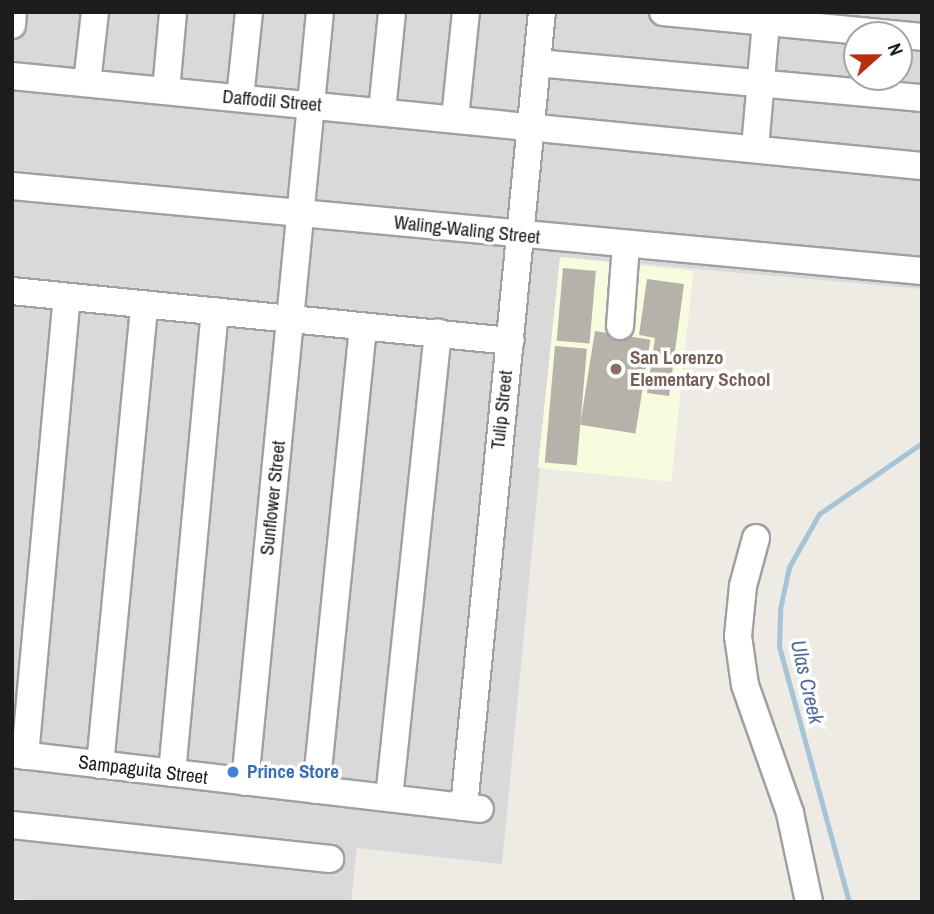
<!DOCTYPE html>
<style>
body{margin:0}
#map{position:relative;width:934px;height:914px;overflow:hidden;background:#edebe3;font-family:"Archivo Narrow",sans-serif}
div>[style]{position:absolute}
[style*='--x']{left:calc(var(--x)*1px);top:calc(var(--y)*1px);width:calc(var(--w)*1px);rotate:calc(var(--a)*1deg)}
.residential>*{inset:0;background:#dad9d9}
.education>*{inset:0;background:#f6fcdd;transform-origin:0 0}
.stream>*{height:5px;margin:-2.5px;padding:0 2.5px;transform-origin:2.5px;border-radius:2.5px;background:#a6c4d7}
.building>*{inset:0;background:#b6b1a9;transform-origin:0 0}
.roads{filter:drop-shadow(2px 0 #a0a0a0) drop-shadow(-2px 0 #a0a0a0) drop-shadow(0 2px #a0a0a0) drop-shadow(0 -2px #a0a0a0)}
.minor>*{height:26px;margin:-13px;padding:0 13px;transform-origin:13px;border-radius:13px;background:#fff}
.dots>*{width:19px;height:19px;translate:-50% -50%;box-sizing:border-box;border:4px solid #fff;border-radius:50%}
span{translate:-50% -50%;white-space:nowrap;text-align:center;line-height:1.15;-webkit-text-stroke:7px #fff;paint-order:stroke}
.street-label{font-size:19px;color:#1c1c1c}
.education-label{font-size:19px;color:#785e54;font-weight:700}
.left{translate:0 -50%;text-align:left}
.shop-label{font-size:19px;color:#366cbe;font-weight:700}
.water-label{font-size:21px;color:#516ca3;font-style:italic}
.frame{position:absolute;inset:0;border:14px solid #1c1c1c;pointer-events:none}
.north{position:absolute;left:843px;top:21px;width:70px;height:70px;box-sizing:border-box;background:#fff;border:2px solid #a4a4a4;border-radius:50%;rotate:69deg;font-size:19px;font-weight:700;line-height:28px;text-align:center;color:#1c1c1c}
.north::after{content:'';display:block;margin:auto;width:24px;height:32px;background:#b82e10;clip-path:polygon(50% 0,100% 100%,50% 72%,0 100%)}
</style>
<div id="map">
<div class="residential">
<i style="clip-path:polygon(evenodd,12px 12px,922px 12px,922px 289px,560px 257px,502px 864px,357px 848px,351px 902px,48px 902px,12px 898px,12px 12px,857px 35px,899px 35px,899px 77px,857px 77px,857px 35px)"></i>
</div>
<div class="education">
<i style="left:560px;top:257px;width:134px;height:212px;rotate:6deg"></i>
</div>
<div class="stream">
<i style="--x:849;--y:902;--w:265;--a:-105.3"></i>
<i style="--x:779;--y:646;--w:37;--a:-88"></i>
<i style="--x:780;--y:609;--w:43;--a:-77.9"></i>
<i style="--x:789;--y:567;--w:61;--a:-60.5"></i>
<i style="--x:819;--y:514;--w:125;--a:-34.6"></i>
</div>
<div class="building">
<i style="left:563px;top:268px;width:33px;height:73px;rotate:5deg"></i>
<i style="clip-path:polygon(647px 279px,684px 284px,669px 396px,647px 393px,655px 338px,639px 335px)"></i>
<i style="left:595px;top:331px;width:56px;height:95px;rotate:9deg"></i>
<i style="left:555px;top:346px;width:32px;height:117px;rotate:5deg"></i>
</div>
<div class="roads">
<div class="minor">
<i style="--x:663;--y:12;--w:260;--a:5.5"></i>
<i style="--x:12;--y:25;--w:13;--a:-86"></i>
<i style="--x:537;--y:63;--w:387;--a:5.2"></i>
<i style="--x:12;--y:76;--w:914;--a:5.65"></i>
<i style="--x:87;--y:83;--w:71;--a:-83.6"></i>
<i style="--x:166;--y:91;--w:79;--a:-84.9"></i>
<i style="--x:240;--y:98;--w:86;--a:-84"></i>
<i style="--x:382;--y:111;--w:100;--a:-84.2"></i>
<i style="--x:455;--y:118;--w:107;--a:-84.1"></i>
<i style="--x:755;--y:148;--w:137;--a:-85"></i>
<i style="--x:12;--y:186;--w:914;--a:5.34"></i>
<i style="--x:12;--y:291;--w:501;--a:5.73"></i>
<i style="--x:620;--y:326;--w:81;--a:-85.8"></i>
<i style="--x:756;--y:538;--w:50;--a:105.2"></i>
<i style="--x:743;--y:586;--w:50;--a:95.7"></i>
<i style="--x:738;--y:636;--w:49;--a:81.9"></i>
<i style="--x:745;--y:685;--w:136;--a:70.6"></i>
<i style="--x:790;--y:813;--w:91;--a:77.9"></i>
<i style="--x:12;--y:754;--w:471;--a:6.7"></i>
<i style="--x:25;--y:756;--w:461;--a:-84.8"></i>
<i style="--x:100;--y:765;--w:463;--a:-84.5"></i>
<i style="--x:172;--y:773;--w:464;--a:-84.7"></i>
<i style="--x:245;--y:782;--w:774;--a:-84.44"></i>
<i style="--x:316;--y:790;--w:466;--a:-84.2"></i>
<i style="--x:389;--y:798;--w:468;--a:-84"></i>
<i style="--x:464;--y:807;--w:799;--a:-84.4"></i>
<i style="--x:12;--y:825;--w:320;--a:6.1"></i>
</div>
</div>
<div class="dots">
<i style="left:616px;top:369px;background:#8d6e63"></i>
<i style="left:233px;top:772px;background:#3f7fe0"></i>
</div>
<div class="street-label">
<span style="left:272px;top:101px;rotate:5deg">Daffodil Street</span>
<span style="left:467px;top:230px;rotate:6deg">Waling-Waling Street</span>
<span style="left:502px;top:410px;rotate:-84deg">Tulip Street</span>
<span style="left:273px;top:498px;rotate:-84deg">Sunflower Street</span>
<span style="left:143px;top:770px;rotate:7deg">Sampaguita Street</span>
</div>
<div class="education-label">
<span class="left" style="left:630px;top:369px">San Lorenzo<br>Elementary School</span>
</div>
<div class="shop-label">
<span class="left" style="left:247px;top:772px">Prince Store</span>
</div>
<div class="water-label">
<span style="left:807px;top:682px;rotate:77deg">Ulas Creek</span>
</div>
<div class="frame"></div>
<div class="north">N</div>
</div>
